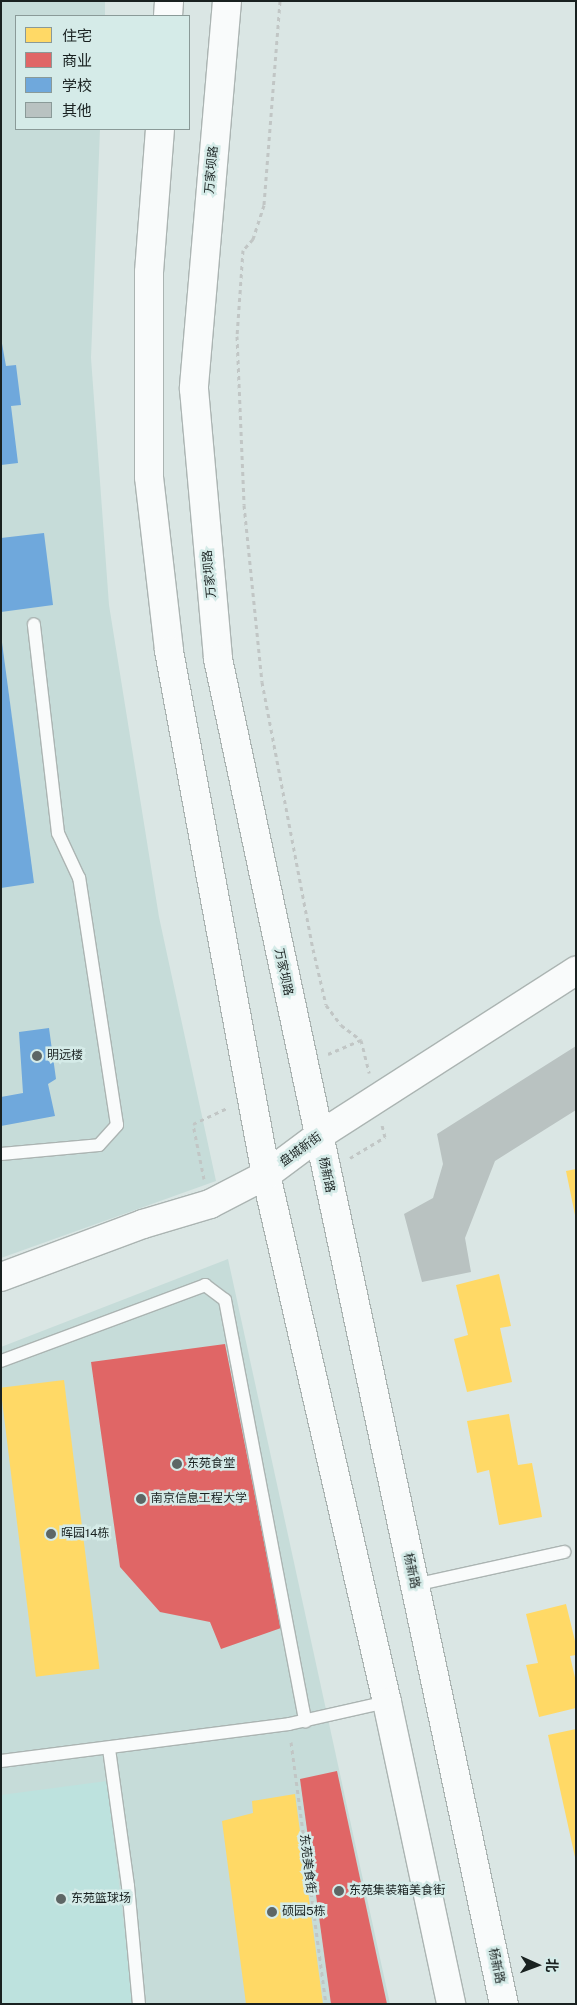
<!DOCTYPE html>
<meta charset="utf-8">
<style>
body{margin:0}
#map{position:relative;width:577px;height:2005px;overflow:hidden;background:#dae6e4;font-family:"Public Sans","Noto Sans SC",sans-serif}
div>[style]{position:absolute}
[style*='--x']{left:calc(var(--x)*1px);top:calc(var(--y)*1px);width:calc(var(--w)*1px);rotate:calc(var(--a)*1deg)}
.built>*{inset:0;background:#c6dcd9}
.green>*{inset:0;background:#bde2de}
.homes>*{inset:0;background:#ffd966;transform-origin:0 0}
.shops>*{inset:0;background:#e06666}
.schools>*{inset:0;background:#6fa8dc}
.building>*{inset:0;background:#b9c2c1}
.path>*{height:3px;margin-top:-1.5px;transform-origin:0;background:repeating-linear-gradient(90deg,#c1c6c5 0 4px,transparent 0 8px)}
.roads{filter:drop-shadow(1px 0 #abb4b2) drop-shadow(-1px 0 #abb4b2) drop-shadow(0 1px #abb4b2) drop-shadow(0 -1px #abb4b2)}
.lane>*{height:12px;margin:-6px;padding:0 6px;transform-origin:6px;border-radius:6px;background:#f9fbfb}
.secondary>*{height:28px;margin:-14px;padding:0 14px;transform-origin:14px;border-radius:14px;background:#f9fbfb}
.dots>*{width:14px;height:14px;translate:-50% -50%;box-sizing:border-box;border:2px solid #d5ebe8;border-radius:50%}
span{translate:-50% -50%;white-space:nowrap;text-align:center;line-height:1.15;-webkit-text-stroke:5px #d5ebe8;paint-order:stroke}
.street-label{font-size:12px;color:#192120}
.poi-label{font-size:12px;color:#192120}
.left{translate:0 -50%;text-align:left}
.frame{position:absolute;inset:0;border:2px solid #192120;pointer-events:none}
.legend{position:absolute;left:15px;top:15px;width:175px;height:115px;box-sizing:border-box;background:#d5ebe8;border:1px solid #8a9a98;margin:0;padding:6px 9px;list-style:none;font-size:15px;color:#192120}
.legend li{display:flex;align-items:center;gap:10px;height:25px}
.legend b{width:25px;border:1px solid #8a9a98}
.north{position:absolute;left:512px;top:1940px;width:50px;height:50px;-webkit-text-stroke:4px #d5ebe8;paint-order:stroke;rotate:92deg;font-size:14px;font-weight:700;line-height:20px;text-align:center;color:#192120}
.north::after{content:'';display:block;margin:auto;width:18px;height:22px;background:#192120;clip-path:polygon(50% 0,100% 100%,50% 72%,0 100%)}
</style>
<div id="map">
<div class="built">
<i style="clip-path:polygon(1px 1px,105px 1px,105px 16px,16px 16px,16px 129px,100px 129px,91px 358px,109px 605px,159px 917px,216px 1181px,1px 1258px)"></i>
<i style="clip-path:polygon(228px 1259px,390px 2004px,1px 2004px,1px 1347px)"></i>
</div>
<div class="green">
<i style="clip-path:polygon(107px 1781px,133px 2004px,1px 2004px,1px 1795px)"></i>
</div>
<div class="homes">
<i style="clip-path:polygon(576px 1169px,576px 1215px,575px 1215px,566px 1171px)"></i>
<i style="clip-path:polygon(499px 1274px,511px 1326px,500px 1328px,512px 1382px,467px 1392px,454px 1339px,468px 1335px,456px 1285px)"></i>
<i style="left:64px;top:1380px;width:291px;height:64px;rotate:83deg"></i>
<i style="clip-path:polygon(509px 1414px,518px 1465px,532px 1463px,542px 1517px,499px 1525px,489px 1470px,477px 1473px,467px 1421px)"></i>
<i style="clip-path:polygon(566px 1604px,576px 1645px,576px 1655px,570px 1656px,576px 1682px,576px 1708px,539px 1717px,526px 1665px,538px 1663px,526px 1614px)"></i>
<i style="clip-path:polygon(576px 1729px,576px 1857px,575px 1857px,548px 1735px)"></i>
<i style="clip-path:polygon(295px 1794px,323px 2004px,246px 2004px,222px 1821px,253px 1813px,252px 1801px)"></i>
</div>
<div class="shops">
<i style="clip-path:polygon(225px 1344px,281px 1628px,221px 1649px,210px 1622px,160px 1612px,120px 1567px,91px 1362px)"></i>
<i style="clip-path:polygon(337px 1771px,387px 2004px,331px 2004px,300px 1779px)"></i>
</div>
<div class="schools">
<i style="clip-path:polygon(1px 338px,6px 366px,16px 365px,21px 405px,11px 406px,18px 463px,1px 465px)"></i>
<i style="clip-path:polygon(44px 533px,53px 605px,1px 612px,1px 538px)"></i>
<i style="clip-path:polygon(1px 635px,34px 883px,1px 888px)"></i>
<i style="clip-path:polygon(49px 1028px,56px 1079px,48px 1084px,55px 1116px,1px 1126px,1px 1097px,23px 1093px,19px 1032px)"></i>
</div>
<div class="building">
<i style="clip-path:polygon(576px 1046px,576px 1110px,495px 1161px,465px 1238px,471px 1272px,422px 1282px,404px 1214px,433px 1198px,443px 1164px,437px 1134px)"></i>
</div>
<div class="path">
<i style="--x:280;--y:1;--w:205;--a:94.5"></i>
<i style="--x:264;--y:205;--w:36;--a:108"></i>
<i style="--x:253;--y:239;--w:15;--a:132"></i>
<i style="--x:243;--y:250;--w:86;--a:94"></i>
<i style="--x:237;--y:336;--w:169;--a:87.6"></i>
<i style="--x:244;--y:505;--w:178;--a:84.2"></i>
<i style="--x:262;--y:682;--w:272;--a:79.2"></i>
<i style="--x:313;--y:949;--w:57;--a:76.9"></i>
<i style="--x:326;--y:1005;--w:25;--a:53"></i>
<i style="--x:341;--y:1025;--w:25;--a:37"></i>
<i style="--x:361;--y:1040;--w:34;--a:76"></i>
<i style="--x:328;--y:1054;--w:36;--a:-23"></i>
<i style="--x:350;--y:1158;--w:41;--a:-31"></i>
<i style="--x:385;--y:1137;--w:12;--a:-104"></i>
<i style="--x:204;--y:1179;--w:56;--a:-101.3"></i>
<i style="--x:193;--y:1124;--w:38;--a:-25"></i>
<i style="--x:291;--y:1742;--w:264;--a:82.4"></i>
</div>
<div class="roads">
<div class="lane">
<i style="--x:1;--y:1154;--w:98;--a:-5.2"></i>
<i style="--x:99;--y:1145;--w:27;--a:-48"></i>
<i style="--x:117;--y:1125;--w:250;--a:-98.7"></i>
<i style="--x:79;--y:878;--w:50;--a:-115"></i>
<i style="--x:58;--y:833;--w:210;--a:-96.6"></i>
<i style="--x:1;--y:1361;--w:218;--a:-20.4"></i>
<i style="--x:205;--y:1285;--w:25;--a:37"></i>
<i style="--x:225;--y:1300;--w:429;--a:79.2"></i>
<i style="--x:414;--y:1585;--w:154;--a:-12.4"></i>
<i style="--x:109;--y:1749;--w:138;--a:82.1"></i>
<i style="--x:128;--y:1886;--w:119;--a:84.7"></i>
<i style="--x:1;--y:1761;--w:290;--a:-7.3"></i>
<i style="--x:289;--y:1724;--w:100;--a:-12.7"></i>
</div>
<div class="secondary">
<i style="--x:227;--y:1;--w:389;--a:94.9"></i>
<i style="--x:194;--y:389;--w:271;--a:84.9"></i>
<i style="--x:218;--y:659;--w:1375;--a:78"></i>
<i style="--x:168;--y:16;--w:15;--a:-86"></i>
<i style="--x:160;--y:129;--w:144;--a:94.4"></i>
<i style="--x:149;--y:273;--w:204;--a:90"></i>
<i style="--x:149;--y:477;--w:175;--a:83.4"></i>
<i style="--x:169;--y:651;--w:533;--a:79.51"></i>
<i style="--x:266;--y:1175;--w:541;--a:77.07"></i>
<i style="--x:387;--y:1702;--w:309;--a:78"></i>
<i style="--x:1;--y:1277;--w:152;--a:-20.5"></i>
<i style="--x:143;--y:1224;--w:70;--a:-16.6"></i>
<i style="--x:210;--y:1204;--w:63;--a:-27.4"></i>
<i style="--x:266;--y:1175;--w:64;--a:-36.7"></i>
<i style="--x:317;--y:1137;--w:308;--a:-32.7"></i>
</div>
</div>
<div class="dots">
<i style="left:37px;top:1056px;background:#5d6665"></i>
<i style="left:177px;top:1464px;background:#5d6665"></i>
<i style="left:141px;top:1499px;background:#5d6665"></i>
<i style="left:51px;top:1534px;background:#5d6665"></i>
<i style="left:339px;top:1891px;background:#5d6665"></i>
<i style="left:61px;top:1899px;background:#5d6665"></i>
<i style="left:272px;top:1912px;background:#5d6665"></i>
</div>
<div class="street-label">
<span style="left:212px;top:170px;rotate:-85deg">万家坝路</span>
<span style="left:210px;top:574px;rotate:-95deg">万家坝路</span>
<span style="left:283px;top:972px;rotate:78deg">万家坝路</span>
<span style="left:301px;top:1150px;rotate:-36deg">盘城新街</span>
<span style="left:326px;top:1175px;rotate:78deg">杨新路</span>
<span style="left:411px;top:1571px;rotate:78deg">杨新路</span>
<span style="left:307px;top:1864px;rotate:83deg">东苑美食街</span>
<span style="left:496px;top:1966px;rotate:78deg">杨新路</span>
</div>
<div class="poi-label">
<span class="left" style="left:47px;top:1056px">明远楼</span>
<span class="left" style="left:187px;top:1464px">东苑食堂</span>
<span class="left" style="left:151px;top:1499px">南京信息工程大学</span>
<span class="left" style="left:61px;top:1534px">晖园14栋</span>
<span class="left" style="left:349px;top:1891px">东苑集装箱美食街</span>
<span class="left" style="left:71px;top:1899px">东苑篮球场</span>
<span class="left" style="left:282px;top:1912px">硕园5栋</span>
</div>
<div class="frame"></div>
<ul class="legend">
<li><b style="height:14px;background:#ffd966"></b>住宅</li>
<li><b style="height:14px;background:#e06666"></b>商业</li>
<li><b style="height:14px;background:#6fa8dc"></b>学校</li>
<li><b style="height:14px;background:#b9c2c1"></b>其他</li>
</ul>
<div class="north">北</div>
</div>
